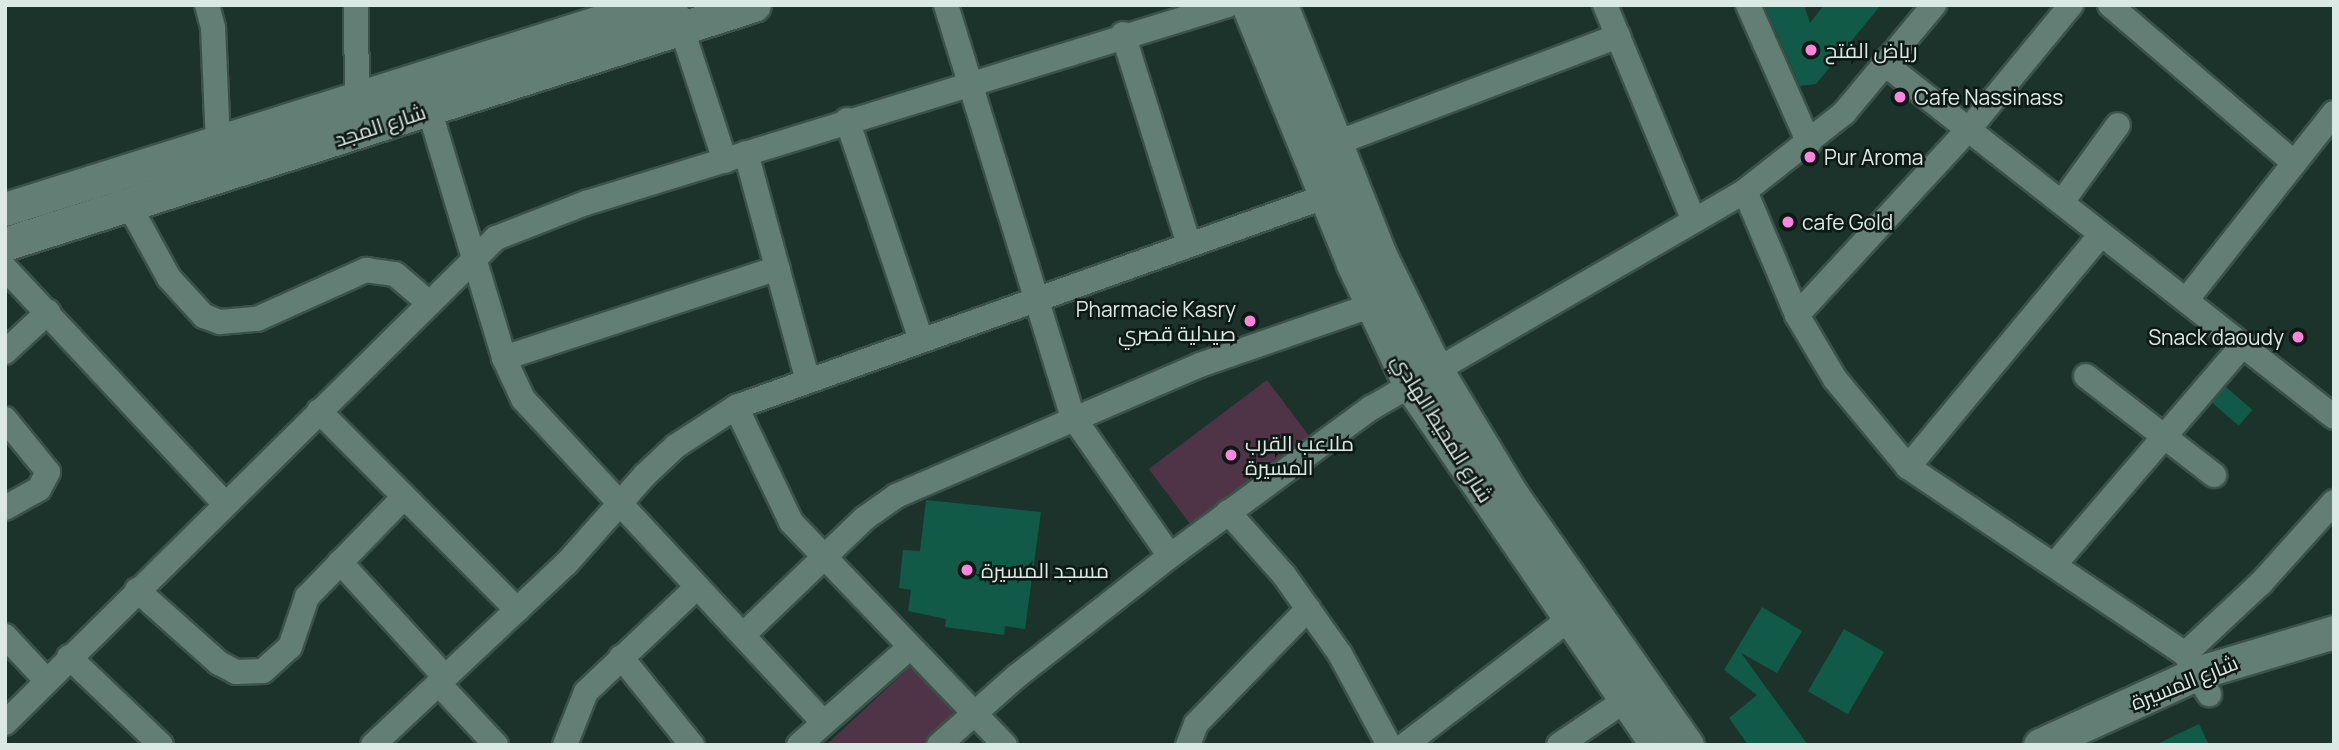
<!DOCTYPE html>
<meta charset="utf-8">
<style>
body{margin:0}
#map{position:relative;width:2339px;height:750px;overflow:hidden;background:#1b332b;font-family:Manrope,Cairo,sans-serif}
div>[style]{position:absolute}
[style*='--x']{left:calc(var(--x)*1px);top:calc(var(--y)*1px);width:calc(var(--w)*1px);rotate:calc(var(--a)*1deg)}
.green>*{inset:0;background:#4e3446;transform-origin:0 0}
.building>*{inset:0;background:#115a47;transform-origin:0 0}
.roads{filter:drop-shadow(2px 0 #3b514a) drop-shadow(-2px 0 #3b514a) drop-shadow(0 2px #3b514a) drop-shadow(0 -2px #3b514a)}
.street>*{height:24px;margin:-12px;padding:0 12px;transform-origin:12px;border-radius:12px;background:#637e74}
.secondary>*{height:33px;margin:-16.5px;padding:0 16.5px;transform-origin:16.5px;border-radius:16.5px;background:#637e74}
.dots>*{width:19px;height:19px;translate:-50% -50%;box-sizing:border-box;border:4px solid #0e1815;border-radius:50%}
span{translate:-50% -50%;white-space:nowrap;text-align:center;line-height:1.15;-webkit-text-stroke:5px #0e1815;paint-order:stroke}
.poi-label{font-size:21px;color:#dbe9e4}
.left{translate:0 -50%;text-align:left}
.right{translate:-100% -50%;text-align:right}
.street-label{font-size:21px;color:#dbe9e4}
.frame{position:absolute;inset:0;border:7px solid #dbe9e4;pointer-events:none}
</style>
<div id="map">
<div class="green">
<i style="left:1267px;top:380px;width:77px;height:148px;rotate:53deg"></i>
<i style="clip-path:polygon(912px 665px,960px 716px,929px 745px,826px 745px)"></i>
</div>
<div class="building">
<i style="clip-path:polygon(1764px 5px,1804px 5px,1810px 23px,1824px 5px,1881px 5px,1816px 84px,1800px 86px)"></i>
<i style="left:2226px;top:387px;width:35px;height:21px;rotate:41deg"></i>
<i style="clip-path:polygon(926px 500px,1041px 512px,1025px 629px,1005px 626px,1004px 635px,945px 627px,946px 619px,908px 611px,911px 590px,899px 588px,903px 550px,920px 551px)"></i>
<i style="clip-path:polygon(1762px 607px,1802px 631px,1777px 673px,1741px 653px,1808px 745px,1748px 745px,1729px 718px,1757px 695px,1724px 670px)"></i>
<i style="left:1844px;top:629px;width:46px;height:72px;rotate:30deg"></i>
<i style="clip-path:polygon(2199px 724px,2209px 745px,2155px 745px)"></i>
</div>
<div class="roads">
<div class="street">
<i style="--x:207;--y:5;--w:24;--a:75"></i>
<i style="--x:213;--y:28;--w:114;--a:87.5"></i>
<i style="--x:356;--y:5;--w:93;--a:89.4"></i>
<i style="--x:674;--y:5;--w:164;--a:71.9"></i>
<i style="--x:946;--y:5;--w:431;--a:72.9"></i>
<i style="--x:1073;--y:417;--w:169;--a:55.1"></i>
<i style="--x:1605;--y:5;--w:230;--a:67.6"></i>
<i style="--x:1748;--y:5;--w:151;--a:66.2"></i>
<i style="--x:2110;--y:5;--w:241;--a:40.6"></i>
<i style="--x:1123;--y:34;--w:218;--a:72.6"></i>
<i style="--x:1885;--y:64;--w:571;--a:38.17"></i>
<i style="--x:429;--y:109;--w:260;--a:73.2"></i>
<i style="--x:504;--y:358;--w:45;--a:65.1"></i>
<i style="--x:523;--y:399;--w:441;--a:47.1"></i>
<i style="--x:847;--y:120;--w:229;--a:71.4"></i>
<i style="--x:1321;--y:149;--w:318;--a:-20.8"></i>
<i style="--x:746;--y:153;--w:233;--a:74.8"></i>
<i style="--x:1745;--y:191;--w:134;--a:67.2"></i>
<i style="--x:1797;--y:315;--w:74;--a:59.3"></i>
<i style="--x:1835;--y:379;--w:114;--a:50.3"></i>
<i style="--x:1908;--y:467;--w:334;--a:34"></i>
<i style="--x:2185;--y:654;--w:47;--a:59"></i>
<i style="--x:2062;--y:202;--w:95;--a:-54"></i>
<i style="--x:129;--y:205;--w:83;--a:61.3"></i>
<i style="--x:169;--y:278;--w:52;--a:47.4"></i>
<i style="--x:204;--y:316;--w:17;--a:21"></i>
<i style="--x:220;--y:322;--w:37;--a:-5"></i>
<i style="--x:257;--y:319;--w:120;--a:-24.2"></i>
<i style="--x:366;--y:270;--w:29;--a:8"></i>
<i style="--x:395;--y:274;--w:43;--a:40.3"></i>
<i style="--x:5;--y:268;--w:320;--a:47"></i>
<i style="--x:2187;--y:299;--w:237;--a:-51.7"></i>
<i style="--x:1797;--y:315;--w:252;--a:-47.3"></i>
<i style="--x:1968;--y:130;--w:162;--a:-50.5"></i>
<i style="--x:5;--y:352;--w:59;--a:-42.9"></i>
<i style="--x:504;--y:358;--w:288;--a:-18.2"></i>
<i style="--x:2086;--y:376;--w:162;--a:37.7"></i>
<i style="--x:736;--y:407;--w:127;--a:64.4"></i>
<i style="--x:791;--y:522;--w:309;--a:46.2"></i>
<i style="--x:319;--y:411;--w:281;--a:45.1"></i>
<i style="--x:5;--y:419;--w:68;--a:50.9"></i>
<i style="--x:48;--y:472;--w:19;--a:118"></i>
<i style="--x:39;--y:489;--w:39;--a:151"></i>
<i style="--x:1908;--y:467;--w:300;--a:-50.3"></i>
<i style="--x:1228;--y:512;--w:84;--a:48.4"></i>
<i style="--x:1284;--y:575;--w:97;--a:54.7"></i>
<i style="--x:1340;--y:654;--w:103;--a:61.7"></i>
<i style="--x:340;--y:562;--w:156;--a:47.6"></i>
<i style="--x:2055;--y:564;--w:289;--a:-49.4"></i>
<i style="--x:137;--y:590;--w:110;--a:41.7"></i>
<i style="--x:219;--y:663;--w:19;--a:28"></i>
<i style="--x:236;--y:672;--w:27;--a:-2"></i>
<i style="--x:263;--y:671;--w:36;--a:-42"></i>
<i style="--x:290;--y:647;--w:53;--a:-71.2"></i>
<i style="--x:307;--y:597;--w:139;--a:-45.9"></i>
<i style="--x:743;--y:635;--w:169;--a:-43.8"></i>
<i style="--x:865;--y:518;--w:38;--a:-35"></i>
<i style="--x:896;--y:496;--w:331;--a:-23.3"></i>
<i style="--x:1200;--y:365;--w:199;--a:-19.1"></i>
<i style="--x:5;--y:636;--w:60;--a:47"></i>
<i style="--x:2185;--y:654;--w:104;--a:-43.1"></i>
<i style="--x:2261;--y:583;--w:109;--a:-48"></i>
<i style="--x:69;--y:657;--w:127;--a:43.7"></i>
<i style="--x:621;--y:657;--w:113;--a:51.1"></i>
<i style="--x:438;--y:683;--w:85;--a:46.9"></i>
<i style="--x:5;--y:723;--w:690;--a:-44.65"></i>
<i style="--x:496;--y:238;--w:97;--a:-21.3"></i>
<i style="--x:586;--y:203;--w:672;--a:-17.14"></i>
<i style="--x:373;--y:745;--w:265;--a:-43.2"></i>
<i style="--x:566;--y:564;--w:119;--a:-48.4"></i>
<i style="--x:645;--y:475;--w:42;--a:-43.1"></i>
<i style="--x:676;--y:446;--w:72;--a:-33"></i>
<i style="--x:736;--y:407;--w:642;--a:-19.65"></i>
<i style="--x:565;--y:745;--w:57;--a:-68.4"></i>
<i style="--x:586;--y:692;--w:153;--a:-43.4"></i>
<i style="--x:799;--y:745;--w:148;--a:-41.4"></i>
<i style="--x:939;--y:745;--w:104;--a:-41.5"></i>
<i style="--x:1017;--y:676;--w:194;--a:-38.1"></i>
<i style="--x:1170;--y:556;--w:250;--a:-36.4"></i>
<i style="--x:1371;--y:408;--w:432;--a:-30.1"></i>
<i style="--x:1745;--y:191;--w:126;--a:-38.2"></i>
<i style="--x:1844;--y:113;--w:141;--a:-50.2"></i>
<i style="--x:1188;--y:745;--w:22;--a:-69"></i>
<i style="--x:1196;--y:724;--w:161;--a:-45.8"></i>
<i style="--x:1405;--y:745;--w:223;--a:-37.5"></i>
<i style="--x:1559;--y:745;--w:97;--a:-34"></i>
</div>
<div class="secondary">
<i style="--x:1248;--y:5;--w:279;--a:67.9"></i>
<i style="--x:1353;--y:264;--w:132;--a:64.8"></i>
<i style="--x:1409;--y:383;--w:439;--a:55.6"></i>
<i style="--x:1281;--y:5;--w:269;--a:68.4"></i>
<i style="--x:1380;--y:255;--w:126;--a:64"></i>
<i style="--x:1435;--y:368;--w:149;--a:58.8"></i>
<i style="--x:1512;--y:495;--w:305;--a:55"></i>
<i style="--x:5;--y:209;--w:679;--a:-17.47"></i>
<i style="--x:5;--y:244;--w:786;--a:-17.7"></i>
<i style="--x:2040;--y:745;--w:176;--a:-24.5"></i>
<i style="--x:2200;--y:672;--w:140;--a:-16.6"></i>
</div>
</div>
<div class="dots">
<i style="left:1811px;top:50px;background:#ff85df"></i>
<i style="left:1900px;top:97px;background:#ff85df"></i>
<i style="left:1810px;top:157px;background:#ff85df"></i>
<i style="left:1788px;top:222px;background:#ff85df"></i>
<i style="left:1250px;top:321px;background:#ff85df"></i>
<i style="left:2298px;top:337px;background:#ff85df"></i>
<i style="left:1231px;top:455px;background:#ff85df"></i>
<i style="left:967px;top:570px;background:#ff85df"></i>
</div>
<div class="poi-label">
<span class="left" style="left:1825px;top:50px">رياض الفتح</span>
<span class="left" style="left:1914px;top:97px">Cafe Nassinass</span>
<span class="left" style="left:1824px;top:157px">Pur Aroma</span>
<span class="left" style="left:1802px;top:222px">cafe Gold</span>
<span class="right" style="left:1236px;top:321px">Pharmacie Kasry<br>صيدلية قصري</span>
<span class="right" style="left:2284px;top:337px">Snack daoudy</span>
<span class="left" style="left:1245px;top:455px">ملاعب القرب<br>المسيرة</span>
<span class="left" style="left:981px;top:570px">مسجد المسيرة</span>
</div>
<div class="street-label">
<span style="left:380px;top:125px;rotate:-18deg">شارع المجد</span>
<span style="left:1443px;top:428px;rotate:58deg">شارع المحيط الهادي</span>
<span style="left:2184px;top:682px;rotate:-22deg">شارع المسيرة</span>
</div>
<div class="frame"></div>
</div>
